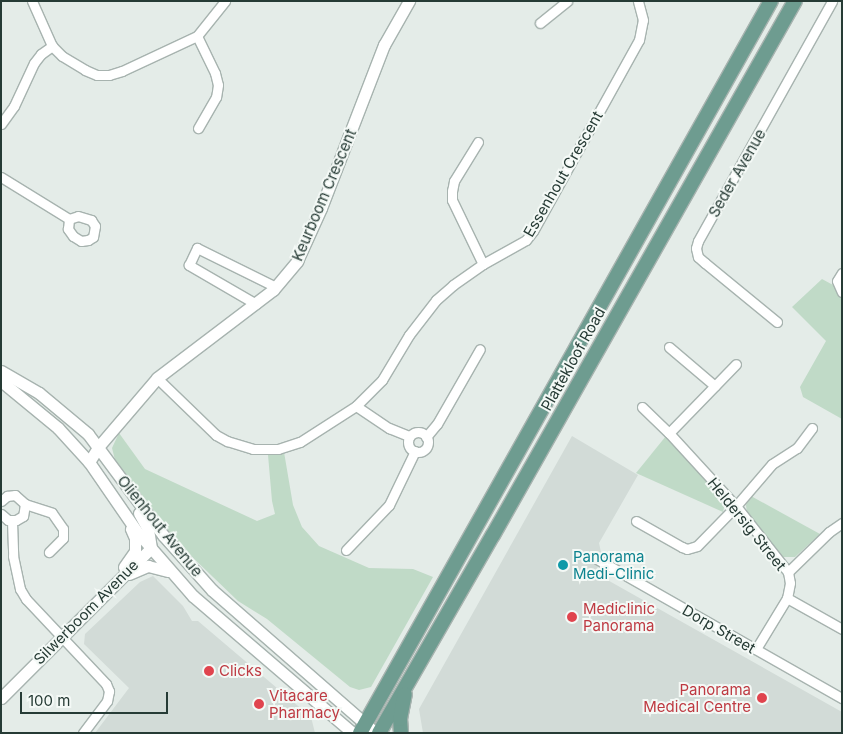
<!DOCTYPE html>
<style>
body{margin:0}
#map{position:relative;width:843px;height:734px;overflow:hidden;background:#e4ece8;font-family:Inter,sans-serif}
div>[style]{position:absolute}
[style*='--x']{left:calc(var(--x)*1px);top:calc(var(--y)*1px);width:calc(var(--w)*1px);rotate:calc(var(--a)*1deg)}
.built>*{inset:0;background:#d2dbd7}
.green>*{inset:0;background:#c0dac7}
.roads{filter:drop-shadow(1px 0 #a7b3af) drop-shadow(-1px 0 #a7b3af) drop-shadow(0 1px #a7b3af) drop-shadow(0 -1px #a7b3af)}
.minor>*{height:9px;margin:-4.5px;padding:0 4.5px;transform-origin:4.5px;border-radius:4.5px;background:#fff}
.minor>.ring{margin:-4.5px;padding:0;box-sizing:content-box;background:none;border:9px solid #fff;border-radius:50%}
.tertiary>*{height:11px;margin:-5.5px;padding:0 5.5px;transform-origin:5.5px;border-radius:5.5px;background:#fff}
.primary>*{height:14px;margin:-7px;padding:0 7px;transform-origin:7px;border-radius:7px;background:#6e9c90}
.dots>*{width:14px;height:14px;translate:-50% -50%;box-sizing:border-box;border:2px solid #f4f9f6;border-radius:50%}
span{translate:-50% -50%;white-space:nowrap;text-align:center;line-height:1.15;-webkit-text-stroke:4px #f4f9f6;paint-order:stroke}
.street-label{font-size:15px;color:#263b35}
.culture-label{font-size:15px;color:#0d838f}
.left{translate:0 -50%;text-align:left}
.health-label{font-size:15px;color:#be3a42}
.right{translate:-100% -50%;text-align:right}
.frame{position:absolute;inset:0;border:2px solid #263b35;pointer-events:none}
.scale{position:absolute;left:20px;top:692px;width:148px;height:22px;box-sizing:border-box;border:2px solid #263b35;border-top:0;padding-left:6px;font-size:15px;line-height:18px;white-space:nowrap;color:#263b35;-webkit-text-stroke:4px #f4f9f6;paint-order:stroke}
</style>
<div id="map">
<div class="built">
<i style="clip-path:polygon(572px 436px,638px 475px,599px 543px,602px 557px,595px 573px,842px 712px,842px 733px,423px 733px,419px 709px)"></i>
<i style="clip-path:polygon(153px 576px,183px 606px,192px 621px,198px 621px,311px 717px,315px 733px,95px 733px,129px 688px,84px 644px,85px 634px,140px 582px)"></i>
</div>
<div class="green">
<i style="clip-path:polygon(822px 279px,833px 285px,842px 297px,842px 419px,803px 397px,800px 387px,826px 341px,792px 307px)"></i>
<i style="clip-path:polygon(119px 433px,145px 469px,257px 521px,275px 514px,272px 501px,268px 455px,284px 452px,293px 505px,302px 527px,319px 546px,369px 568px,413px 569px,433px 577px,371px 687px,359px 690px,350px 687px,267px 619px,238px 601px,188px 553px,168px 531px,115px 460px,112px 448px)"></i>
<i style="clip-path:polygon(666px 436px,723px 497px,725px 503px,723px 512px,636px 473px)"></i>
<i style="clip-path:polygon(751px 496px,820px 534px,795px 557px,783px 557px,747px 514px,746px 505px)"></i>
</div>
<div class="roads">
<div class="minor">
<i style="--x:32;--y:1;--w:49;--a:66"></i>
<i style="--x:52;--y:46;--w:14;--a:45"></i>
<i style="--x:62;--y:56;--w:27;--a:31"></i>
<i style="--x:85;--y:70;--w:13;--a:23"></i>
<i style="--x:97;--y:75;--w:12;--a:0"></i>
<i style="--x:109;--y:75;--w:14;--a:-17"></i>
<i style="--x:122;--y:71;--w:83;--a:-25"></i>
<i style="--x:197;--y:36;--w:45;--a:-51.3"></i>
<i style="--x:540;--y:23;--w:35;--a:-39"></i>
<i style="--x:197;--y:36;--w:41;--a:64.1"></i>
<i style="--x:215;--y:73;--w:12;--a:76"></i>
<i style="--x:218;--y:85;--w:12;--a:99"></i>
<i style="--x:216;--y:97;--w:36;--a:120"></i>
<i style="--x:1;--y:124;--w:22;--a:-54"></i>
<i style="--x:14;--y:106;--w:47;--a:-65.1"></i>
<i style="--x:34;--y:63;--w:11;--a:-52"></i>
<i style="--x:41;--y:54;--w:14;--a:-36"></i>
<i style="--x:478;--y:142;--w:46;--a:121.6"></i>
<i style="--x:454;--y:181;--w:10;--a:101"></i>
<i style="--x:452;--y:191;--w:9;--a:90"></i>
<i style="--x:452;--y:200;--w:71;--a:64.2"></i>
<i style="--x:1;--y:177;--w:80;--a:31.7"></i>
<i style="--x:78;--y:216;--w:14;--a:17"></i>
<i style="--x:91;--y:220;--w:7;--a:56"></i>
<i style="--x:95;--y:226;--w:11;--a:100"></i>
<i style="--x:93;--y:237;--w:6;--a:149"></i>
<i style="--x:88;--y:240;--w:7;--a:172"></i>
<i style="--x:81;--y:241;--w:9;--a:-148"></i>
<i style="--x:73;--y:236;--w:9;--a:-126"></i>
<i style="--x:68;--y:229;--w:10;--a:-84"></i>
<i style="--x:69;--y:219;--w:9;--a:-18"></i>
<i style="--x:842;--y:273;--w:9;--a:122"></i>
<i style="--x:837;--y:281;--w:12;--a:66"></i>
<i style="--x:256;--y:304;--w:78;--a:-149.8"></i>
<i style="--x:189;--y:265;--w:19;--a:-65"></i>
<i style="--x:197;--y:248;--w:88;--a:26.3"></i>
<i style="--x:777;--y:322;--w:93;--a:-140.7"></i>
<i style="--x:705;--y:263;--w:9;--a:-139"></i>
<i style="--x:698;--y:257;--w:9;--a:-103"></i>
<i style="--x:696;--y:248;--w:7;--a:-74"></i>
<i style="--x:698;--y:241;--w:275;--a:-60.8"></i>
<i style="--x:669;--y:347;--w:60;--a:40.3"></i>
<i style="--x:157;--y:378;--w:82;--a:44"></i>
<i style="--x:216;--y:435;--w:13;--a:29"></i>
<i style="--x:227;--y:441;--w:27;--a:17"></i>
<i style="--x:253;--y:449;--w:25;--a:0"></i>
<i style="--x:278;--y:449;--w:23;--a:-18"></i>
<i style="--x:300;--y:442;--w:67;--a:-32.7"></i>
<i style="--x:356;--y:406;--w:37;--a:-45"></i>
<i style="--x:382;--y:380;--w:52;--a:-59"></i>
<i style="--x:409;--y:335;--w:44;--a:-52.4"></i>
<i style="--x:436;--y:300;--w:23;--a:-41"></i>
<i style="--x:453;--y:285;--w:37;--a:-35"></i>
<i style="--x:483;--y:264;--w:49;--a:-29.2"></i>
<i style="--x:526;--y:240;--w:11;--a:-52"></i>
<i style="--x:533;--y:231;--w:218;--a:-61"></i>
<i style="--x:639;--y:40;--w:20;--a:-79"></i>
<i style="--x:643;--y:20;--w:20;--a:-105"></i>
<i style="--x:356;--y:406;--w:40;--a:34"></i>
<i style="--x:389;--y:428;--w:22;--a:22"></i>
<i style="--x:642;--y:407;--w:37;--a:44"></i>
<i style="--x:669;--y:433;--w:99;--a:47.5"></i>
<i style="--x:736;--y:506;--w:84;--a:51.8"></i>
<i style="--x:788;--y:572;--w:11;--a:80"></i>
<i style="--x:790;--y:583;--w:15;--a:101"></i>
<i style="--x:787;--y:598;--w:60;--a:121.3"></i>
<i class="ring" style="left:408px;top:432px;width:11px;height:11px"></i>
<i style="--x:669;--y:433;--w:96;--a:-45.8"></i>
<i style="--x:426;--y:437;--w:17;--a:-50"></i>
<i style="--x:437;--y:424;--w:86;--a:-60.2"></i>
<i style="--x:1;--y:501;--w:8;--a:-40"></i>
<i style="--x:7;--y:496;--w:8;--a:-7"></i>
<i style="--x:15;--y:495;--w:13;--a:42"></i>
<i style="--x:25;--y:504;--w:12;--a:99"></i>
<i style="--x:23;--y:516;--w:8;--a:150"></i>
<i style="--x:16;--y:520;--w:8;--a:180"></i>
<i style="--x:8;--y:520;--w:9;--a:-139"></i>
<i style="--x:25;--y:504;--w:28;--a:18"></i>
<i style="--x:52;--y:513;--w:19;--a:55"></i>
<i style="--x:63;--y:529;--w:9;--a:90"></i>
<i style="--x:63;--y:538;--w:20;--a:135"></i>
<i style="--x:12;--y:521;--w:35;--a:88"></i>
<i style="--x:13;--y:556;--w:34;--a:78"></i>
<i style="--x:20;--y:589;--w:12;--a:59"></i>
<i style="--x:26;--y:599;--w:117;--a:46.7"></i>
<i style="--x:106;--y:684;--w:8;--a:67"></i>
<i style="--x:109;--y:691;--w:10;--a:101"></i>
<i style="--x:107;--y:701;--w:40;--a:127"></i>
<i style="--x:636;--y:521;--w:53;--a:29.5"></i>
<i style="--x:682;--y:547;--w:5;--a:22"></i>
<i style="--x:687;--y:549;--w:10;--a:-17"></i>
<i style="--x:697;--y:546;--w:56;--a:-45.7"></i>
<i style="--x:736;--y:506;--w:55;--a:-49.4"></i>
<i style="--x:772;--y:464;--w:30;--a:-33"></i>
<i style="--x:797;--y:448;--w:25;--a:-53"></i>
<i style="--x:346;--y:550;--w:62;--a:-46.3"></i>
<i style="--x:389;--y:505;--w:60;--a:-64.3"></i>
<i style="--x:597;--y:559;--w:282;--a:29.6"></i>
<i style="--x:788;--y:572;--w:57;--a:-44.3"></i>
<i style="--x:829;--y:532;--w:16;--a:-35"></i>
<i style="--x:787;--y:598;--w:63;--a:29.4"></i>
</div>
<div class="tertiary">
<i style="--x:1;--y:371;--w:44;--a:30.1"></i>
<i style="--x:39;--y:393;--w:64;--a:39.9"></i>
<i style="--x:88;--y:434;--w:126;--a:53.4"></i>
<i style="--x:163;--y:535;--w:74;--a:48.3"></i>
<i style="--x:212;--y:590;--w:218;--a:41.1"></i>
<i style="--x:1;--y:381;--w:74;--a:39.5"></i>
<i style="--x:58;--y:428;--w:46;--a:47.6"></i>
<i style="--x:89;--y:462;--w:86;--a:55.4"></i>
<i style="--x:138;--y:533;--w:84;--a:48.9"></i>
<i style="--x:193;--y:596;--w:211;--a:40.6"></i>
<i style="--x:89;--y:462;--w:19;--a:-58"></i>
<i style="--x:99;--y:446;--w:89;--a:-49.5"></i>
<i style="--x:157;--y:378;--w:146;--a:-37.2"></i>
<i style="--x:273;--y:290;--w:38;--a:-50"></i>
<i style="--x:297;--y:261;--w:58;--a:-65.6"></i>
<i style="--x:321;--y:208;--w:175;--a:-68.9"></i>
<i style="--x:384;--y:45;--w:51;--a:-60.4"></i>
<i style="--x:139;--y:513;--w:18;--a:61"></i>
<i style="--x:148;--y:529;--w:19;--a:81"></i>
<i style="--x:124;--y:567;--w:19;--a:-55"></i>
<i style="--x:135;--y:551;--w:13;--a:-90"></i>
<i style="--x:135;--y:538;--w:10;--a:-114"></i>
<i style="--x:129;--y:574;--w:21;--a:-23"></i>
<i style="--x:148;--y:566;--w:21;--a:14"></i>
<i style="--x:1;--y:698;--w:212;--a:-45"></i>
</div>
<div class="primary">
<i style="--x:360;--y:733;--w:839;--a:-60.69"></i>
<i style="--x:379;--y:733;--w:228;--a:-60.1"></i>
<i style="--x:493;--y:535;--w:613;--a:-60.51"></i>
<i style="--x:401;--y:733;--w:14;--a:-94"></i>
<i style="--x:400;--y:719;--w:25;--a:-79"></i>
</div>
</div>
<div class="dots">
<i style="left:563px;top:565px;background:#0f9aa8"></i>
<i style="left:572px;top:617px;background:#e0444e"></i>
<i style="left:209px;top:671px;background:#e0444e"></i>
<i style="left:762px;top:698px;background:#e0444e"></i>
<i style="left:259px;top:704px;background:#e0444e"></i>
</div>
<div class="street-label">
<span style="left:737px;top:173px;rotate:-60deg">Seder Avenue</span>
<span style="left:563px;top:174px;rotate:-60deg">Essenhout Crescent</span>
<span style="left:324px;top:195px;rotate:-67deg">Keurboom Crescent</span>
<span style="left:573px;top:359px;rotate:-61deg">Plattekloof Road</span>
<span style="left:747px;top:524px;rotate:51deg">Heldersig Street</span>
<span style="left:160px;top:526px;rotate:51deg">Olienhout Avenue</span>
<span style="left:86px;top:612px;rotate:-45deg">Silwerboom Avenue</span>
<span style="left:719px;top:629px;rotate:30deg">Dorp Street</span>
</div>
<div class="culture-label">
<span class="left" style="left:573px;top:565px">Panorama<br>Medi-Clinic</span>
</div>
<div class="health-label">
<span class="left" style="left:583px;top:617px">Mediclinic<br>Panorama</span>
<span class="left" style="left:219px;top:671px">Clicks</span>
<span class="right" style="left:751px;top:698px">Panorama<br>Medical Centre</span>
<span class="left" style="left:269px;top:704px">Vitacare<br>Pharmacy</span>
</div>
<div class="frame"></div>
<div class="scale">100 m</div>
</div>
